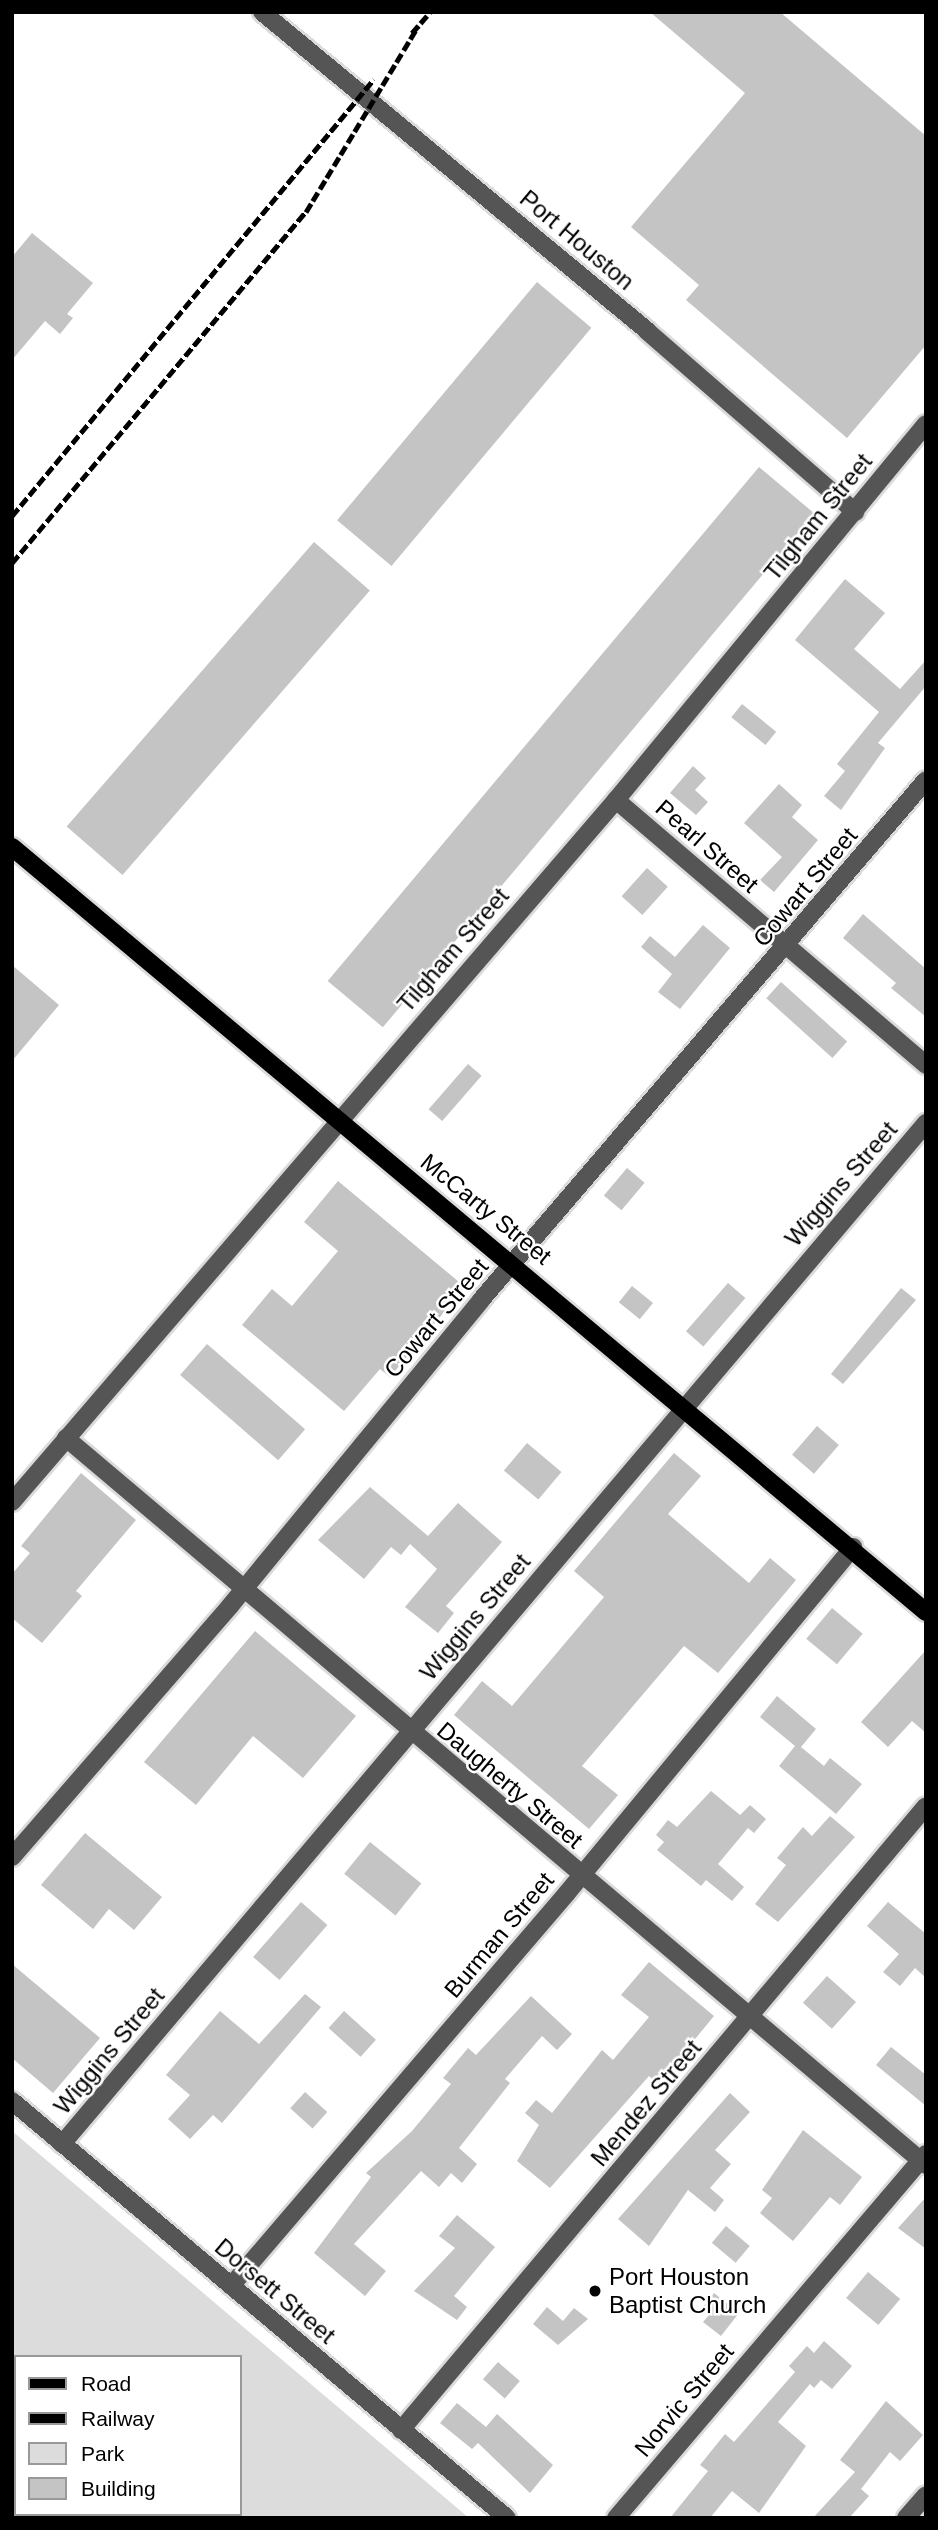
<!DOCTYPE html>
<style>
body{margin:0}
#map{position:relative;width:938px;height:2530px;overflow:hidden;background:#fff;font-family:Arial,sans-serif}
div>[style]{position:absolute}
[style*='--x']{left:calc(var(--x)*1px);top:calc(var(--y)*1px);width:calc(var(--w)*1px);rotate:calc(var(--a)*1deg)}
.green>*{inset:0;background:#dcdcdc}
.building>*{inset:0;background:#c4c4c4;transform-origin:0 0}
.roads{filter:drop-shadow(2px 0 #dbdbdb) drop-shadow(-2px 0 #dbdbdb) drop-shadow(0 2px #dbdbdb) drop-shadow(0 -2px #dbdbdb)}
.minor>*{height:18px;margin:-9px;padding:0 9px;transform-origin:9px;border-radius:9px;background:#555}
.major>*{height:18px;margin:-9px;padding:0 9px;transform-origin:9px;border-radius:9px;background:#000}
.rail>*{height:5px;margin-top:-2.5px;transform-origin:0;background:repeating-linear-gradient(90deg,#000 0 10px,transparent 0 13.5px)}
.dots>*{width:19px;height:19px;translate:-50% -50%;box-sizing:border-box;border:4px solid #fff;border-radius:50%}
span{translate:-50% -50%;white-space:nowrap;text-align:center;line-height:1.15;-webkit-text-stroke:5px #fff;paint-order:stroke}
.street-label{font-size:24px;color:#000}
.poi-label{font-size:24px;color:#000}
.left{translate:0 -50%;text-align:left}
.frame{position:absolute;inset:0;border:14px solid #000;pointer-events:none}
.legend{position:absolute;left:14px;top:2355px;width:228px;height:161px;box-sizing:border-box;background:#fff;border:2px solid #999;margin:0;padding:9px 12px;list-style:none;font-size:21px;color:#000}
.legend li{display:flex;align-items:center;gap:14px;height:35px}
.legend b{width:35px;border:2px solid #999}
</style>
<div id="map">
<div class="green">
<i style="clip-path:polygon(evenodd,12px 2131px,469px 2518px,12px 2518px,12px 2131px,16px 2357px,240px 2357px,240px 2514px,16px 2514px,16px 2357px)"></i>
</div>
<div class="building">
<i style="clip-path:polygon(650px 12px,780px 12px,926px 136px,926px 345px,847px 438px,686px 300px,699px 285px,631px 227px,745px 93px)"></i>
<i style="clip-path:polygon(32px 233px,93px 283px,67px 314px,73px 318px,60px 334px,45px 321px,12px 360px,12px 257px)"></i>
<i style="left:537px;top:282px;width:71px;height:311px;rotate:40deg"></i>
<i style="left:759px;top:467px;width:72px;height:671px;rotate:40deg"></i>
<i style="left:314px;top:542px;width:74px;height:377px;rotate:41deg"></i>
<i style="clip-path:polygon(845px 579px,885px 613px,854px 649px,900px 689px,926px 660px,926px 686px,878px 743px,885px 748px,841px 810px,824px 796px,845px 771px,837px 764px,879px 712px,795px 640px)"></i>
<i style="left:742px;top:704px;width:44px;height:17px;rotate:39deg"></i>
<i style="clip-path:polygon(693px 766px,706px 778px,695px 790px,708px 802px,696px 815px,670px 793px)"></i>
<i style="clip-path:polygon(779px 784px,802px 805px,792px 817px,818px 840px,774px 892px,760px 880px,782px 857px,744px 823px)"></i>
<i style="left:647px;top:868px;width:28px;height:38px;rotate:42deg"></i>
<i style="clip-path:polygon(863px 914px,926px 969px,926px 1017px,891px 988px,896px 983px,843px 938px)"></i>
<i style="clip-path:polygon(703px 925px,730px 948px,680px 1009px,658px 992px,672px 974px,641px 947px,650px 936px,675px 957px)"></i>
<i style="clip-path:polygon(12px 965px,59px 1005px,12px 1061px)"></i>
<i style="left:781px;top:982px;width:89px;height:22px;rotate:42deg"></i>
<i style="left:468px;top:1064px;width:18px;height:60px;rotate:41deg"></i>
<i style="left:627px;top:1168px;width:23px;height:36px;rotate:40deg"></i>
<i style="clip-path:polygon(338px 1181px,465px 1287px,390px 1377px,380px 1369px,344px 1411px,242px 1325px,272px 1289px,292px 1306px,338px 1251px,304px 1222px)"></i>
<i style="left:728px;top:1283px;width:23px;height:64px;rotate:41deg"></i>
<i style="left:632px;top:1286px;width:27px;height:21px;rotate:39deg"></i>
<i style="clip-path:polygon(901px 1288px,916px 1300px,843px 1384px,831px 1374px)"></i>
<i style="left:207px;top:1344px;width:130px;height:41px;rotate:41deg"></i>
<i style="left:817px;top:1426px;width:29px;height:38px;rotate:41deg"></i>
<i style="left:527px;top:1443px;width:45px;height:36px;rotate:40deg"></i>
<i style="clip-path:polygon(674px 1453px,701px 1476px,668px 1514px,749px 1583px,770px 1558px,796px 1580px,718px 1673px,684px 1646px,582px 1766px,618px 1795px,589px 1829px,454px 1715px,482px 1681px,512px 1706px,604px 1597px,574px 1571px)"></i>
<i style="clip-path:polygon(81px 1473px,136px 1520px,76px 1591px,82px 1596px,42px 1643px,12px 1618px,12px 1574px,30px 1553px,21px 1546px)"></i>
<i style="clip-path:polygon(370px 1487px,428px 1536px,458px 1503px,502px 1542px,446px 1606px,454px 1613px,438px 1633px,405px 1607px,437px 1569px,410px 1544px,401px 1555px,391px 1547px,364px 1579px,318px 1540px)"></i>
<i style="left:832px;top:1608px;width:40px;height:40px;rotate:40deg"></i>
<i style="clip-path:polygon(255px 1631px,356px 1716px,303px 1778px,253px 1736px,196px 1805px,144px 1762px)"></i>
<i style="clip-path:polygon(926px 1650px,926px 1733px,912px 1721px,888px 1747px,861px 1722px)"></i>
<i style="clip-path:polygon(777px 1696px,816px 1729px,801px 1747px,824px 1766px,830px 1758px,862px 1784px,836px 1814px,779px 1766px,795px 1746px,760px 1717px)"></i>
<i style="clip-path:polygon(711px 1791px,740px 1815px,750px 1805px,766px 1819px,754px 1833px,748px 1828px,718px 1864px,744px 1887px,732px 1901px,706px 1880px,701px 1886px,657px 1850px,664px 1842px,656px 1835px,668px 1820px,677px 1827px)"></i>
<i style="clip-path:polygon(830px 1816px,855px 1837px,778px 1922px,755px 1904px,786px 1865px,777px 1858px,803px 1827px,812px 1836px)"></i>
<i style="clip-path:polygon(85px 1833px,162px 1897px,134px 1930px,109px 1909px,93px 1929px,41px 1885px)"></i>
<i style="left:370px;top:1842px;width:66px;height:41px;rotate:39deg"></i>
<i style="left:301px;top:1902px;width:35px;height:73px;rotate:41deg"></i>
<i style="clip-path:polygon(888px 1902px,926px 1934px,926px 1978px,915px 1968px,900px 1986px,883px 1972px,899px 1954px,867px 1926px)"></i>
<i style="clip-path:polygon(649px 1962px,714px 2016px,658px 2084px,649px 2076px,550px 2188px,517px 2161px,539px 2125px,525px 2113px,536px 2100px,552px 2113px,602px 2050px,613px 2060px,649px 2017px,621px 1995px)"></i>
<i style="clip-path:polygon(12px 1964px,100px 2038px,53px 2093px,12px 2058px)"></i>
<i style="left:827px;top:1976px;width:39px;height:36px;rotate:42deg"></i>
<i style="clip-path:polygon(305px 1994px,321px 2007px,222px 2123px,213px 2115px,190px 2139px,168px 2119px,190px 2095px,166px 2075px,220px 2011px,259px 2044px)"></i>
<i style="clip-path:polygon(531px 1996px,572px 2034px,557px 2050px,542px 2036px,505px 2079px,510px 2083px,459px 2148px,477px 2164px,462px 2183px,451px 2173px,439px 2187px,421px 2171px,354px 2244px,386px 2271px,365px 2296px,314px 2253px,371px 2177px,366px 2173px,412px 2131px,451px 2084px,443px 2078px,468px 2048px,476px 2055px)"></i>
<i style="left:344px;top:2011px;width:43px;height:23px;rotate:42deg"></i>
<i style="clip-path:polygon(891px 2047px,926px 2075px,926px 2106px,876px 2065px)"></i>
<i style="left:305px;top:2092px;width:30px;height:22px;rotate:42deg"></i>
<i style="clip-path:polygon(730px 2093px,750px 2112px,715px 2150px,731px 2164px,710px 2188px,724px 2200px,715px 2212px,688px 2190px,649px 2246px,618px 2219px)"></i>
<i style="clip-path:polygon(803px 2130px,862px 2177px,840px 2205px,830px 2197px,793px 2241px,760px 2213px,772px 2198px,762px 2190px)"></i>
<i style="clip-path:polygon(926px 2197px,926px 2249px,898px 2228px)"></i>
<i style="clip-path:polygon(457px 2215px,495px 2247px,454px 2296px,467px 2307px,457px 2320px,414px 2291px,455px 2248px,439px 2236px)"></i>
<i style="left:726px;top:2226px;width:31px;height:22px;rotate:40deg"></i>
<i style="left:868px;top:2272px;width:42px;height:34px;rotate:40deg"></i>
<i style="clip-path:polygon(714px 2293px,739px 2313px,721px 2336px,703px 2322px,710px 2314px,702px 2308px)"></i>
<i style="clip-path:polygon(547px 2307px,563px 2321px,574px 2308px,588px 2319px,558px 2345px,533px 2324px)"></i>
<i style="clip-path:polygon(824px 2341px,852px 2366px,832px 2389px,821px 2380px,814px 2388px,810px 2384px,778px 2422px,806px 2446px,759px 2513px,732px 2491px,710px 2518px,670px 2518px,708px 2471px,700px 2465px,725px 2434px,734px 2442px,795px 2372px,789px 2366px,807px 2346px,814px 2353px)"></i>
<i style="left:498px;top:2362px;width:29px;height:23px;rotate:41deg"></i>
<i style="clip-path:polygon(886px 2401px,923px 2435px,900px 2461px,890px 2452px,861px 2489px,869px 2496px,849px 2518px,813px 2518px,855px 2472px,840px 2460px)"></i>
<i style="clip-path:polygon(457px 2403px,486px 2427px,497px 2414px,553px 2465px,530px 2493px,478px 2443px,472px 2449px,440px 2423px)"></i>
</div>
<div class="roads">
<div class="minor">
<i style="--x:262;--y:12;--w:500;--a:39.6"></i>
<i style="--x:647;--y:331;--w:276;--a:41"></i>
<i style="--x:616;--y:800;--w:408;--a:40.5"></i>
<i style="--x:66;--y:1438;--w:1126;--a:40.21"></i>
<i style="--x:12;--y:1502;--w:926;--a:-49.29"></i>
<i style="--x:616;--y:800;--w:487;--a:-50.5"></i>
<i style="--x:12;--y:1857;--w:332;--a:-49"></i>
<i style="--x:230;--y:1606;--w:396;--a:-50.6"></i>
<i style="--x:481;--y:1300;--w:684;--a:-49.44"></i>
<i style="--x:12;--y:2101;--w:647;--a:40.11"></i>
<i style="--x:62;--y:2144;--w:1338;--a:-49.76"></i>
<i style="--x:231;--y:2286;--w:517;--a:-49.47"></i>
<i style="--x:567;--y:1893;--w:449;--a:-50.4"></i>
<i style="--x:401;--y:2430;--w:815;--a:-49.92"></i>
<i style="--x:616;--y:2518;--w:478;--a:-49.6"></i>
<i style="--x:906;--y:2518;--w:30;--a:-49"></i>
</div>
<div class="major">
<i style="--x:12;--y:847;--w:1192;--a:39.93"></i>
</div>
</div>
<div class="rail">
<i style="--x:412;--y:33;--w:28;--a:-49"></i>
<i style="--x:12;--y:516;--w:567;--a:-50.36"></i>
<i style="--x:12;--y:563;--w:458;--a:-50.1"></i>
<i style="--x:306;--y:212;--w:217;--a:-58.9"></i>
</div>
<div class="dots">
<i style="left:595px;top:2291px;background:#000"></i>
</div>
<div class="street-label">
<span style="left:577px;top:240px;rotate:40deg">Port Houston</span>
<span style="left:818px;top:517px;rotate:-51deg">Tilgham Street</span>
<span style="left:707px;top:846px;rotate:41deg">Pearl Street</span>
<span style="left:805px;top:887px;rotate:-50deg">Cowart Street</span>
<span style="left:453px;top:950px;rotate:-49deg">Tilgham Street</span>
<span style="left:841px;top:1184px;rotate:-49deg">Wiggins Street</span>
<span style="left:486px;top:1209px;rotate:39deg">McCarty Street</span>
<span style="left:436px;top:1318px;rotate:-50deg">Cowart Street</span>
<span style="left:475px;top:1617px;rotate:-50deg">Wiggins Street</span>
<span style="left:510px;top:1785px;rotate:40deg">Daugherty Street</span>
<span style="left:499px;top:1935px;rotate:-50deg">Burman Street</span>
<span style="left:109px;top:2051px;rotate:-50deg">Wiggins Street</span>
<span style="left:646px;top:2103px;rotate:-50deg">Mendez Street</span>
<span style="left:275px;top:2291px;rotate:40deg">Dorsett Street</span>
<span style="left:684px;top:2400px;rotate:-50deg">Norvic Street</span>
</div>
<div class="poi-label">
<span class="left" style="left:609px;top:2291px">Port Houston<br>Baptist Church</span>
</div>
<div class="frame"></div>
<ul class="legend">
<li><b style="height:9px;background:#000"></b>Road</li>
<li><b style="height:9px;background:#000"></b>Railway</li>
<li><b style="height:19px;background:#dcdcdc"></b>Park</li>
<li><b style="height:19px;background:#c4c4c4"></b>Building</li>
</ul>
</div>
